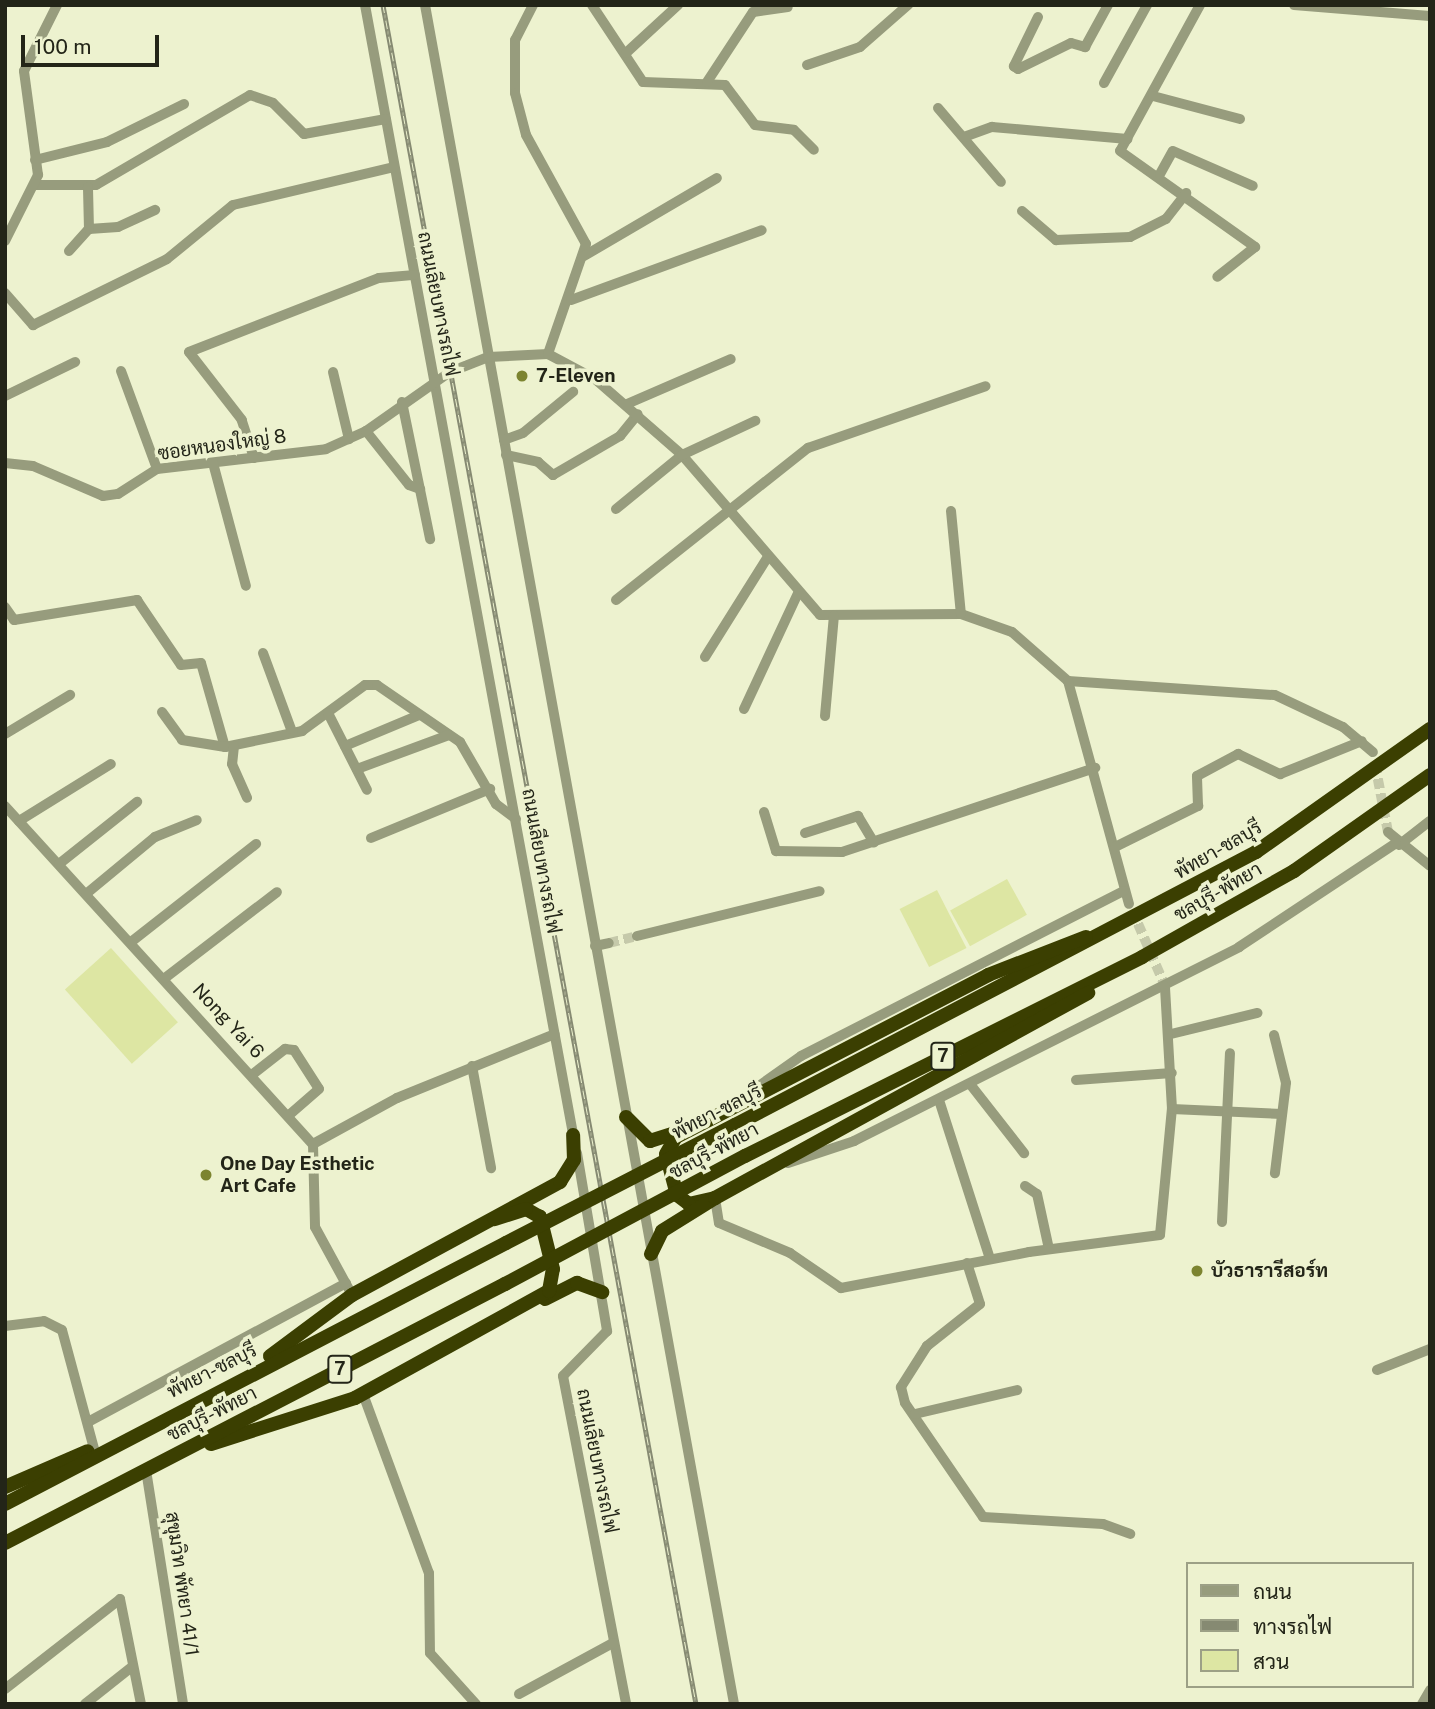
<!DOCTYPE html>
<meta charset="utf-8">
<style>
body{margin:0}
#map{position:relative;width:1435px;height:1709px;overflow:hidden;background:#edf2cf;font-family:"Public Sans",Sarabun,sans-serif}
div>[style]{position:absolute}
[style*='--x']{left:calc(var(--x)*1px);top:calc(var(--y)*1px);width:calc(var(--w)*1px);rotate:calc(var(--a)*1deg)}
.green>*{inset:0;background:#dde6a3;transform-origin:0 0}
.minor-tunnel>*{height:10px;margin-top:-5px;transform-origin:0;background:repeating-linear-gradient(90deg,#c5c9aa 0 10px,transparent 0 15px)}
.minor>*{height:10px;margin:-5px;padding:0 5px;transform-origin:5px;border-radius:5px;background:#979c7d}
.highway>*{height:14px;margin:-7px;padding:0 7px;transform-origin:7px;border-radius:7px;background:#3b3f01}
.rail>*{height:5px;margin-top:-2.5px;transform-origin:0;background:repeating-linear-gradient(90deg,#edf2cf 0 8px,#868a72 0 16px);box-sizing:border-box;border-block:2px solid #868a72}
.highway-bridge>*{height:14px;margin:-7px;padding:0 7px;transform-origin:7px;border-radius:7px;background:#3b3f01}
.dots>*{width:19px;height:19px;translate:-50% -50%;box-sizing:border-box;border:4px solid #edf2cf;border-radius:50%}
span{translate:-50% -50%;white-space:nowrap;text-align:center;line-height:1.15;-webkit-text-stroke:7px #edf2cf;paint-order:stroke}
.shield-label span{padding:2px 5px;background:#edf2cf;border:2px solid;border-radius:5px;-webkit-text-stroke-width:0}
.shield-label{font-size:18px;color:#232518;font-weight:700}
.street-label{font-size:19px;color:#232518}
.poi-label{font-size:19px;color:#232518;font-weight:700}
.left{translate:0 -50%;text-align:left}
.frame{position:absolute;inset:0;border:7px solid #232518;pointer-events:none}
.legend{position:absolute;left:1186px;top:1562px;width:228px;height:126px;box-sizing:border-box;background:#edf2cf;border:2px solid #9ca086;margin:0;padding:9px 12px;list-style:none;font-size:21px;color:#232518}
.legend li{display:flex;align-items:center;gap:14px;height:35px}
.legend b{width:35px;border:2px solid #9ca086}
.scale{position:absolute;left:21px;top:35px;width:138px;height:32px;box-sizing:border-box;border:4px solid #232518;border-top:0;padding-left:9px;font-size:21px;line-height:24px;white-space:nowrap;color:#232518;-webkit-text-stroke:5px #edf2cf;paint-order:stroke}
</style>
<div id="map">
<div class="green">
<i style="left:1007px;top:879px;width:41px;height:65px;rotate:61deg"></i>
<i style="left:937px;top:890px;width:65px;height:42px;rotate:63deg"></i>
<i style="left:111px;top:948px;width:100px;height:62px;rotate:48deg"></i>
</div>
<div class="minor-tunnel">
<i style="--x:1375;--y:764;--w:69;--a:79.2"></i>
<i style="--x:1132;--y:910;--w:83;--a:66.5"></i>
<i style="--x:609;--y:943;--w:29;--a:-14"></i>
</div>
<div class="minor">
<i style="--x:365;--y:5;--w:1153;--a:79.56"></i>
<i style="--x:425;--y:5;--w:1727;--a:79.69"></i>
<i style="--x:533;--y:5;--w:39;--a:117"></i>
<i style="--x:515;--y:40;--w:53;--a:90"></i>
<i style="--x:515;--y:93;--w:43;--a:75.3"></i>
<i style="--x:526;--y:135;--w:124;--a:61.2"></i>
<i style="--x:586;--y:244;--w:116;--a:109.1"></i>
<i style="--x:592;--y:5;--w:92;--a:56.5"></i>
<i style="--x:643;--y:82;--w:82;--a:2.1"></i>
<i style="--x:725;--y:85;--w:50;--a:53.1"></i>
<i style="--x:755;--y:125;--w:39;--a:7"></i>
<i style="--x:794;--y:130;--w:28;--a:45"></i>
<i style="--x:1200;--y:5;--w:166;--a:118.7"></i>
<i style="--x:1120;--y:151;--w:166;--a:35.4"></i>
<i style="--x:1255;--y:247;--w:48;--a:141.7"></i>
<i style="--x:1294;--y:5;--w:136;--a:4.6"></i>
<i style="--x:1038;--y:17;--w:55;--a:116.1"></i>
<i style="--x:1014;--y:66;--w:5;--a:37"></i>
<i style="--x:1018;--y:69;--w:59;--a:-26.1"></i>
<i style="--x:1071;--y:43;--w:15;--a:16"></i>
<i style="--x:1085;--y:47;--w:48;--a:-61.3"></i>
<i style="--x:626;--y:53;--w:71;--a:-42.7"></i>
<i style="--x:807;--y:65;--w:56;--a:-18.8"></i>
<i style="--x:860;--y:47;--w:64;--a:-41.2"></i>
<i style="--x:707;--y:82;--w:84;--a:-56.7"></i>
<i style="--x:753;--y:12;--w:35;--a:-8"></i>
<i style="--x:1104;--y:83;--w:89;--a:-61.1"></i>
<i style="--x:1153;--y:96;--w:90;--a:14.8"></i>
<i style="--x:938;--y:108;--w:97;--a:49.6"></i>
<i style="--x:964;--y:137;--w:30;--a:-20"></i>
<i style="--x:992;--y:127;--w:136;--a:5.1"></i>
<i style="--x:35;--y:160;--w:74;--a:-14"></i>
<i style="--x:107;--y:142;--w:86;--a:-26.3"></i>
<i style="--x:1160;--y:174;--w:26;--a:-61"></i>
<i style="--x:1173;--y:151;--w:87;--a:23.6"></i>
<i style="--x:36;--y:185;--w:60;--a:0"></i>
<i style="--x:96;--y:185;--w:178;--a:-30.3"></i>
<i style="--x:250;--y:95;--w:24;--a:19"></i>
<i style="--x:273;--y:103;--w:44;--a:45"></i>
<i style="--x:304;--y:134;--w:83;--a:-10.4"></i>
<i style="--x:1022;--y:211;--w:45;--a:40.5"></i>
<i style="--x:1056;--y:240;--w:74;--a:-2.3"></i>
<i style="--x:1130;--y:237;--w:40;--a:-26.6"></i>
<i style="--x:1166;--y:219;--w:33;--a:-52"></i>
<i style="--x:89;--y:229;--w:29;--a:-4"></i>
<i style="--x:118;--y:227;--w:41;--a:-24.7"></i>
<i style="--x:5;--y:241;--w:74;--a:-63.4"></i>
<i style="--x:38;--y:175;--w:105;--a:-97.7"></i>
<i style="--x:24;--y:71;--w:74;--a:-63.4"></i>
<i style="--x:69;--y:251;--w:30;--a:-48"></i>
<i style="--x:89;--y:229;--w:42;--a:-91.4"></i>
<i style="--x:584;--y:256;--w:154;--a:-30.4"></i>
<i style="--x:5;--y:293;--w:43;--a:48.8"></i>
<i style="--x:33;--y:325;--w:149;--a:-26.2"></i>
<i style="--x:167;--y:259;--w:85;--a:-39.3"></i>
<i style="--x:233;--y:205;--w:165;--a:-13.3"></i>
<i style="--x:571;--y:300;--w:203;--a:-20.1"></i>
<i style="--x:121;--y:371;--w:104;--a:69.8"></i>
<i style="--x:333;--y:372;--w:69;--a:76.6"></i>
<i style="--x:5;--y:396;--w:78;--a:-25.9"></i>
<i style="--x:402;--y:402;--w:140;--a:78.4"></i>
<i style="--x:627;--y:404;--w:113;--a:-23.4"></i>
<i style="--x:366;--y:431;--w:69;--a:51.5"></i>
<i style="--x:409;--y:485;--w:12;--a:20"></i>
<i style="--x:504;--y:440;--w:20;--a:-20"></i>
<i style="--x:523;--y:433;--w:65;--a:-39.4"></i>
<i style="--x:506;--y:455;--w:33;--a:12"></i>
<i style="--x:538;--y:462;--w:20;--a:41"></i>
<i style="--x:553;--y:475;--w:78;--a:-30.2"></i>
<i style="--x:620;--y:436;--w:28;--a:-51"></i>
<i style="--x:254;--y:458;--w:40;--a:-108"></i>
<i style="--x:242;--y:420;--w:86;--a:-127.9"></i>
<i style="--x:189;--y:352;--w:204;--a:-21.3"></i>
<i style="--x:379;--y:278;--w:36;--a:-5"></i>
<i style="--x:5;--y:463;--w:28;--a:6"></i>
<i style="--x:33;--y:466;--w:76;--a:23.2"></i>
<i style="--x:103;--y:496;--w:15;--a:-8"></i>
<i style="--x:118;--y:494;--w:46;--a:-32.7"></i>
<i style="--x:157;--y:469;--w:170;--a:-6.7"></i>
<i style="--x:326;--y:449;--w:44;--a:-24.2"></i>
<i style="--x:366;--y:431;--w:103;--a:-35.1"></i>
<i style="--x:450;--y:372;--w:41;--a:-21.5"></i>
<i style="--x:488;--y:357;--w:60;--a:-2.9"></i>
<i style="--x:548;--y:354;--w:53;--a:28"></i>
<i style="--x:595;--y:379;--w:116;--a:41.1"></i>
<i style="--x:682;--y:455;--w:211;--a:49.2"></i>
<i style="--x:820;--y:615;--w:141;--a:-0.4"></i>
<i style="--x:961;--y:614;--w:54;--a:19.4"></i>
<i style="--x:1012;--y:632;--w:74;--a:41.2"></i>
<i style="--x:1068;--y:681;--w:207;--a:3.9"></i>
<i style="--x:1275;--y:695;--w:75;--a:25.2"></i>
<i style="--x:1343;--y:727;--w:39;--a:40"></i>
<i style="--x:213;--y:463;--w:127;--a:75"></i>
<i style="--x:616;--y:509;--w:85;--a:-39.3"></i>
<i style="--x:682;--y:455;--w:81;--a:-25"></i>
<i style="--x:951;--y:511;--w:103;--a:84.5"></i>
<i style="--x:616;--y:600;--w:245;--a:-38.4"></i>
<i style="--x:808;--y:448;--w:188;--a:-19.2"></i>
<i style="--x:5;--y:607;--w:16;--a:55"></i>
<i style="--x:14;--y:620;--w:125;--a:-9.2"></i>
<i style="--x:137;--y:600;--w:78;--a:55.9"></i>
<i style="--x:181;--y:665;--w:20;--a:-6"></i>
<i style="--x:201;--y:663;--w:87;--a:74.1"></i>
<i style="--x:225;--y:747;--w:79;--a:-11.7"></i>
<i style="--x:302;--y:731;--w:78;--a:-36.1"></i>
<i style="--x:365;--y:685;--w:12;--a:0"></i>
<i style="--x:377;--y:685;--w:101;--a:34.5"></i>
<i style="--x:460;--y:742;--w:72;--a:59.9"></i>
<i style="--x:496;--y:804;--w:25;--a:37"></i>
<i style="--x:263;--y:653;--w:81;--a:69.8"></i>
<i style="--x:705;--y:657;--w:117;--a:-57.9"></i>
<i style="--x:1068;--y:681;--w:231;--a:74.7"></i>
<i style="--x:744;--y:709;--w:128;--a:-65"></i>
<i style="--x:162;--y:712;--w:34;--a:54"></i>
<i style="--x:182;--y:740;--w:44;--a:9.2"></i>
<i style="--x:328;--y:713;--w:86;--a:63.1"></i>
<i style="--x:825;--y:716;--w:101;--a:-84.9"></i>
<i style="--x:5;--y:734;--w:76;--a:-31"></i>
<i style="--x:234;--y:746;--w:18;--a:96"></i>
<i style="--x:232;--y:764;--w:37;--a:66"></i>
<i style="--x:345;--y:746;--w:80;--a:-22.7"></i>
<i style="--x:357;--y:769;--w:98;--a:-20.3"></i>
<i style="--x:5;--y:806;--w:457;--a:47.7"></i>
<i style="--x:313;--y:1144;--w:83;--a:88.6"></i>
<i style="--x:315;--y:1227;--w:77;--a:61.4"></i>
<i style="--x:764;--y:812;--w:41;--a:72.9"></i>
<i style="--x:776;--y:851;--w:66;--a:0.9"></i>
<i style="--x:842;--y:852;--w:267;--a:-18.4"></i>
<i style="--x:19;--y:821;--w:108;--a:-31.8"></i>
<i style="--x:1388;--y:832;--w:54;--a:39"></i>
<i style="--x:805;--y:833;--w:56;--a:-17.8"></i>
<i style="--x:858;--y:816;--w:31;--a:59"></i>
<i style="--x:371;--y:838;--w:129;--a:-22.4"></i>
<i style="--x:1399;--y:845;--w:39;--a:-38"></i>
<i style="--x:1115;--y:847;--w:93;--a:-26.3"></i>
<i style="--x:1198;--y:806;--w:30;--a:-92"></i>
<i style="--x:1197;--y:776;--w:47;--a:-28.2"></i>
<i style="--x:1238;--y:754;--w:47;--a:25.5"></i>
<i style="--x:1280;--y:774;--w:88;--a:-21.9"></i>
<i style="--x:59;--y:864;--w:100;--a:-38.5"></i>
<i style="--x:86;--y:894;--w:89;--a:-39.6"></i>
<i style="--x:155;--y:837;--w:45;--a:-22"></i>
<i style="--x:637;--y:936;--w:188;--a:-13.8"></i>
<i style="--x:131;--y:942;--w:159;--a:-38.1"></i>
<i style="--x:595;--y:946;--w:14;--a:-12"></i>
<i style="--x:165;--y:978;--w:141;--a:-37.5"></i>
<i style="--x:1171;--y:1034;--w:89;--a:-13.7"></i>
<i style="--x:1274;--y:1035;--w:49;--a:76"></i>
<i style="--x:1286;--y:1083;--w:91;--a:97"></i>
<i style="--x:472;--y:1066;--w:104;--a:79.4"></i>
<i style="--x:253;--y:1074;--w:41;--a:-38"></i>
<i style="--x:285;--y:1049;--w:9;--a:6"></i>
<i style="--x:294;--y:1050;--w:46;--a:57.3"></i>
<i style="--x:319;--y:1089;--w:40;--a:139"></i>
<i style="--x:1076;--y:1080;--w:96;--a:-4.2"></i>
<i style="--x:970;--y:1084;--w:88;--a:52"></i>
<i style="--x:746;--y:1095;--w:67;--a:-35.3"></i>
<i style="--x:801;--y:1056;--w:362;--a:-27.1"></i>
<i style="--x:939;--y:1100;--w:167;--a:72.2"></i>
<i style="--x:1172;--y:1109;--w:110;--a:2.6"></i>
<i style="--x:313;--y:1144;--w:96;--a:-28.7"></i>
<i style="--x:397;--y:1098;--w:170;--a:-22.1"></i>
<i style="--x:577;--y:1153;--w:181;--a:80.4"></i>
<i style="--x:607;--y:1331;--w:63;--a:134.4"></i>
<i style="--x:563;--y:1376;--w:334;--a:79.1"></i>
<i style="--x:788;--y:1163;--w:70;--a:-18.4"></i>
<i style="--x:854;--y:1141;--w:431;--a:-26.7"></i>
<i style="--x:1239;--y:947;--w:188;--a:-33.5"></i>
<i style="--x:1025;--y:1186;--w:14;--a:34"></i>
<i style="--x:1037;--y:1194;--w:56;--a:77.7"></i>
<i style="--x:715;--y:1198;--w:25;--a:81"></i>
<i style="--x:719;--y:1223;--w:77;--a:22.9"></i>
<i style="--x:790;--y:1253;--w:62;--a:34.5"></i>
<i style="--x:841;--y:1288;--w:191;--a:-10.8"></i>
<i style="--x:1029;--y:1252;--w:132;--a:-7.4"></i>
<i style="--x:1160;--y:1235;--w:127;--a:-84.6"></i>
<i style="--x:1172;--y:1109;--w:123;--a:-93.3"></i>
<i style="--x:1222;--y:1222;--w:169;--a:-87.3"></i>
<i style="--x:967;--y:1263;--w:43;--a:72.4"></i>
<i style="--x:980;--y:1304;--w:68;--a:141.6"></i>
<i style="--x:927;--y:1346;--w:49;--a:122.4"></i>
<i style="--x:901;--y:1387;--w:16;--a:76"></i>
<i style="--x:905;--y:1403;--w:138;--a:55.6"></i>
<i style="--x:983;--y:1517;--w:120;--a:3.3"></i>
<i style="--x:1103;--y:1524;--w:29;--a:20"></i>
<i style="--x:5;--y:1326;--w:39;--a:-7"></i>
<i style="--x:44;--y:1321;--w:20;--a:27"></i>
<i style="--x:62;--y:1330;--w:123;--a:74.9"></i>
<i style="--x:1377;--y:1370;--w:57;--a:-21.6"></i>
<i style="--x:363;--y:1394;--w:191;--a:69.8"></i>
<i style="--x:429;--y:1573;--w:80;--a:89.3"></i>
<i style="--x:430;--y:1653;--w:69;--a:48"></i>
<i style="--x:915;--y:1414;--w:105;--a:-13.2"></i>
<i style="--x:88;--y:1422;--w:293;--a:-28.3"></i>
<i style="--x:146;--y:1470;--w:237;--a:81"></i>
<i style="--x:5;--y:1689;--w:146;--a:-38"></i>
<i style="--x:120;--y:1599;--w:107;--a:78.7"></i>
<i style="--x:519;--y:1694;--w:107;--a:-28.5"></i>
<i style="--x:85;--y:1704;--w:61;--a:-38.4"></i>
<i style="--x:1422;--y:1704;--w:16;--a:-60"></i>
</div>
<div class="highway">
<i style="--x:626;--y:1117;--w:34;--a:45"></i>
<i style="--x:650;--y:1141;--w:29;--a:-18"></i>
<i style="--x:735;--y:1125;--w:588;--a:-27.65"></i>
<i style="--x:1256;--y:852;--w:213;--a:-35.3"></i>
<i style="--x:745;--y:1156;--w:444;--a:-26.6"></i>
<i style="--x:1142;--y:957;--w:175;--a:-29.5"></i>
<i style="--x:1294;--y:871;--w:166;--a:-35.2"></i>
<i style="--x:715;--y:1198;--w:27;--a:167"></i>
<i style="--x:689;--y:1204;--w:15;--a:-143"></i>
<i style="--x:677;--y:1195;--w:42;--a:-105"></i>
<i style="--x:666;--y:1154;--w:20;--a:-60"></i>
<i style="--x:676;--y:1137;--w:352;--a:-27.4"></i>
<i style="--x:988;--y:975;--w:105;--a:-21.2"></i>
<i style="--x:651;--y:1254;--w:25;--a:-64"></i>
<i style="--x:662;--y:1231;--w:62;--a:-31.9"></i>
<i style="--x:715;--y:1198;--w:426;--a:-28.8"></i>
<i style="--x:545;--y:1299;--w:36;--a:-27"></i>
<i style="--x:577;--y:1283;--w:27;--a:20"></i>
<i style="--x:270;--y:1356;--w:102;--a:-36.6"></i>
<i style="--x:352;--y:1295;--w:237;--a:-28.5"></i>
<i style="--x:560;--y:1182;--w:26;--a:-58"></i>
<i style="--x:574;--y:1160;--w:25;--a:-92"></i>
<i style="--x:211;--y:1444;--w:151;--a:-17.7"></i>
<i style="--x:355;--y:1398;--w:222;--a:-28.9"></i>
<i style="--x:549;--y:1291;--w:22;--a:-80"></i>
<i style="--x:553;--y:1269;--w:54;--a:-104"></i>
<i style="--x:540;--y:1217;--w:16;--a:-150"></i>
<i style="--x:526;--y:1209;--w:33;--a:162"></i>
<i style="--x:5;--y:1487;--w:90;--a:-23.4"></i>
<i style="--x:5;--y:1504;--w:565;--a:-27.52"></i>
<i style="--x:5;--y:1543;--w:563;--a:-27.38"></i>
</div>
<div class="rail">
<i style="--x:383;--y:5;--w:1728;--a:79.56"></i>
</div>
<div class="highway-bridge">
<i style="--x:506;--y:1243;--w:258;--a:-27.3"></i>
<i style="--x:505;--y:1284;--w:272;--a:-28.1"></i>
</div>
<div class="dots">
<i style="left:522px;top:376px;background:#7c8430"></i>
<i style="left:206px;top:1175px;background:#7c8430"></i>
<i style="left:1197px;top:1271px;background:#7c8430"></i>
</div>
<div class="shield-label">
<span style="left:943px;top:1056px">7</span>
<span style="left:340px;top:1369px">7</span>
</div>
<div class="street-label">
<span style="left:438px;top:304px;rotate:79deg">ถนนเลียบทางรถไฟ</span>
<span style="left:222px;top:445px;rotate:-8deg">ซอยหนองใหญ่ 8</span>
<span style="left:1218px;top:850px;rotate:-30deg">พัทยา-ชลบุรี</span>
<span style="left:541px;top:861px;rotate:80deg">ถนนเลียบทางรถไฟ</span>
<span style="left:1218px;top:892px;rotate:-30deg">ชลบุรี-พัทยา</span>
<span style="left:228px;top:1021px;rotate:47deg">Nong Yai 6</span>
<span style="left:717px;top:1112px;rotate:-27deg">พัทยา-ชลบุรี</span>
<span style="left:714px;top:1151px;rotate:-28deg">ชลบุรี-พัทยา</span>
<span style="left:212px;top:1371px;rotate:-27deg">พัทยา-ชลบุรี</span>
<span style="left:212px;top:1414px;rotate:-27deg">ชลบุรี-พัทยา</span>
<span style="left:597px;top:1461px;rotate:79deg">ถนนเลียบทางรถไฟ</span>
<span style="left:182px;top:1584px;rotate:82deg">สุขุมวิท พัทยา 41/1</span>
</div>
<div class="poi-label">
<span class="left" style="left:536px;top:376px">7-Eleven</span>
<span class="left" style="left:220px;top:1175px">One Day Esthetic<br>Art Cafe</span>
<span class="left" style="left:1211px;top:1271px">บัวธารารีสอร์ท</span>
</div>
<div class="frame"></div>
<ul class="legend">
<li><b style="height:9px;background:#979c7d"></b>ถนน</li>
<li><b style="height:9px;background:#868a72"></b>ทางรถไฟ</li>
<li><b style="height:19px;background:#dde6a3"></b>สวน</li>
</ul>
<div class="scale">100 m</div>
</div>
